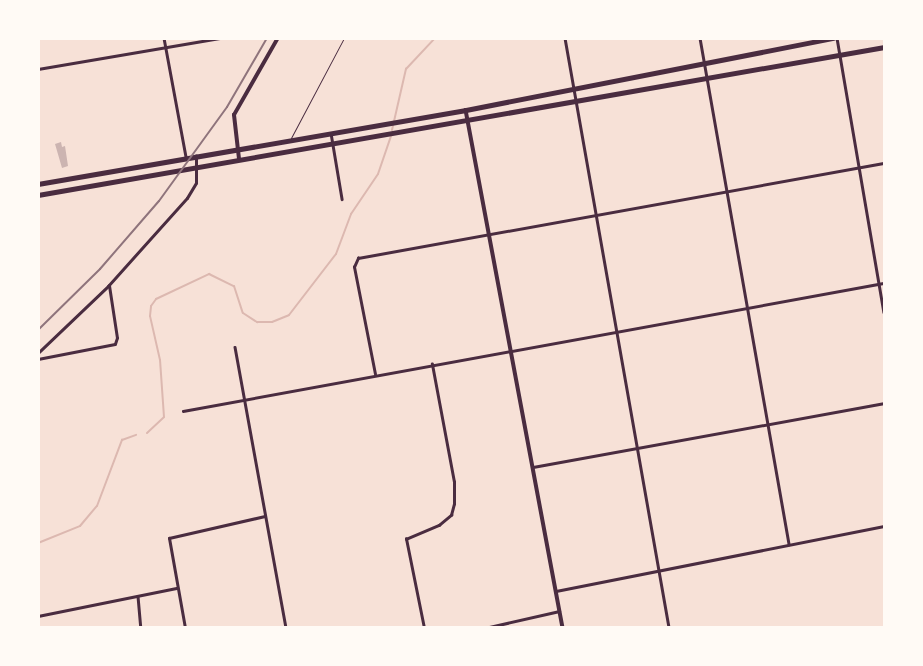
<!DOCTYPE html>
<style>
body{margin:0}
#map{position:relative;width:923px;height:666px;overflow:hidden;background:#f7e1d7;font-family:"Varela Round",sans-serif}
div>[style]{position:absolute}
[style*='--x']{left:calc(var(--x)*1px);top:calc(var(--y)*1px);width:calc(var(--w)*1px);rotate:calc(var(--a)*1deg)}
.stream>*{height:2px;margin:-1px;padding:0 1px;transform-origin:1px;border-radius:1px;background:#dcb8b0}
.building>*{inset:0;background:#ccb4b1}
.service>*{height:1px;margin:-0.5px;padding:0 0.5px;transform-origin:0.5px;border-radius:0.5px;background:#4a2c40}
.minor>*{height:2.5px;margin:-1.25px;padding:0 1.25px;transform-origin:1.25px;border-radius:1.25px;background:#4a2c40}
.tertiary>*{height:3.5px;margin:-1.75px;padding:0 1.75px;transform-origin:1.75px;border-radius:1.75px;background:#4a2c40}
.trunk>*{height:4.5px;margin:-2.25px;padding:0 2.25px;transform-origin:2.25px;border-radius:2.25px;background:#4a2c40}
.rail>*{height:2px;margin:-1px;padding:0 1px;transform-origin:1px;border-radius:1px;background:#8f747c}
span{translate:-50% -50%;white-space:nowrap;text-align:center;line-height:1.15;-webkit-text-stroke:6px #fffaf5;paint-order:stroke}
.frame{position:absolute;inset:0;border:40px solid #fffaf5;pointer-events:none}
</style>
<div id="map">
<div class="stream">
<i style="--x:392;--y:130;--w:63;--a:-77.1"></i>
<i style="--x:406;--y:69;--w:42;--a:-46.9"></i>
<i style="--x:147;--y:433;--w:23;--a:-43"></i>
<i style="--x:164;--y:417;--w:57;--a:-94"></i>
<i style="--x:160;--y:360;--w:45;--a:-102.8"></i>
<i style="--x:150;--y:316;--w:10;--a:-84"></i>
<i style="--x:151;--y:306;--w:9;--a:-54"></i>
<i style="--x:156;--y:299;--w:59;--a:-25.3"></i>
<i style="--x:209;--y:274;--w:28;--a:26"></i>
<i style="--x:234;--y:286;--w:28;--a:72"></i>
<i style="--x:243;--y:313;--w:17;--a:33"></i>
<i style="--x:257;--y:322;--w:15;--a:0"></i>
<i style="--x:272;--y:322;--w:18;--a:-22"></i>
<i style="--x:289;--y:315;--w:77;--a:-52.4"></i>
<i style="--x:336;--y:254;--w:43;--a:-69.4"></i>
<i style="--x:351;--y:214;--w:48;--a:-56"></i>
<i style="--x:378;--y:174;--w:40;--a:-71.1"></i>
<i style="--x:38;--y:543;--w:45;--a:-22"></i>
<i style="--x:80;--y:526;--w:26;--a:-50"></i>
<i style="--x:97;--y:506;--w:71;--a:-69.3"></i>
<i style="--x:122;--y:440;--w:15;--a:-20"></i>
</div>
<div class="building">
<i style="clip-path:polygon(61px 142px,62px 147px,65px 146px,68px 166px,62px 168px,55px 144px)"></i>
</div>
<div class="service">
<i style="--x:291;--y:138;--w:113;--a:-62.1"></i>
</div>
<div class="minor">
<i style="--x:164;--y:38;--w:121;--a:79.5"></i>
<i style="--x:565;--y:38;--w:598;--a:79.99"></i>
<i style="--x:700;--y:38;--w:514;--a:80.02"></i>
<i style="--x:837;--y:38;--w:278;--a:80.3"></i>
<i style="--x:38;--y:69;--w:184;--a:-9.7"></i>
<i style="--x:331;--y:133;--w:67;--a:80.5"></i>
<i style="--x:235;--y:347;--w:286;--a:79.7"></i>
<i style="--x:38;--y:353;--w:97;--a:-43.7"></i>
<i style="--x:108;--y:286;--w:118;--a:-48.1"></i>
<i style="--x:187;--y:198;--w:17;--a:-59"></i>
<i style="--x:196;--y:183;--w:27;--a:-90"></i>
<i style="--x:38;--y:359;--w:78;--a:-11"></i>
<i style="--x:115;--y:344;--w:6;--a:-72"></i>
<i style="--x:117;--y:338;--w:53;--a:-98.7"></i>
<i style="--x:375;--y:374;--w:109;--a:-101.1"></i>
<i style="--x:354;--y:267;--w:10;--a:-66"></i>
<i style="--x:358;--y:258;--w:535;--a:-10.24"></i>
<i style="--x:183;--y:411;--w:713;--a:-10.35"></i>
<i style="--x:533;--y:467;--w:357;--a:-10.3"></i>
<i style="--x:556;--y:591;--w:334;--a:-11.2"></i>
<i style="--x:138;--y:596;--w:32;--a:85"></i>
<i style="--x:38;--y:616;--w:142;--a:-11.4"></i>
<i style="--x:185;--y:628;--w:91;--a:-100.1"></i>
<i style="--x:169;--y:538;--w:98;--a:-12.9"></i>
<i style="--x:424;--y:628;--w:91;--a:-101.4"></i>
<i style="--x:406;--y:539;--w:36;--a:-23"></i>
<i style="--x:439;--y:525;--w:16;--a:-40"></i>
<i style="--x:451;--y:515;--w:11;--a:-75"></i>
<i style="--x:454;--y:504;--w:22;--a:-90"></i>
<i style="--x:454;--y:482;--w:120;--a:-100.6"></i>
<i style="--x:485;--y:628;--w:76;--a:-12.9"></i>
</div>
<div class="tertiary">
<i style="--x:466;--y:110;--w:527;--a:79.39"></i>
<i style="--x:239;--y:159;--w:44;--a:-96.5"></i>
<i style="--x:234;--y:115;--w:89;--a:-60.3"></i>
</div>
<div class="trunk">
<i style="--x:38;--y:184;--w:434;--a:-9.8"></i>
<i style="--x:466;--y:110;--w:374;--a:-11.1"></i>
<i style="--x:38;--y:195;--w:859;--a:-9.92"></i>
</div>
<div class="rail">
<i style="--x:38;--y:330;--w:87;--a:-44.5"></i>
<i style="--x:100;--y:269;--w:90;--a:-49.1"></i>
<i style="--x:159;--y:201;--w:116;--a:-54.1"></i>
<i style="--x:227;--y:107;--w:80;--a:-59.9"></i>
</div>
<div class="frame"></div>
</div>
